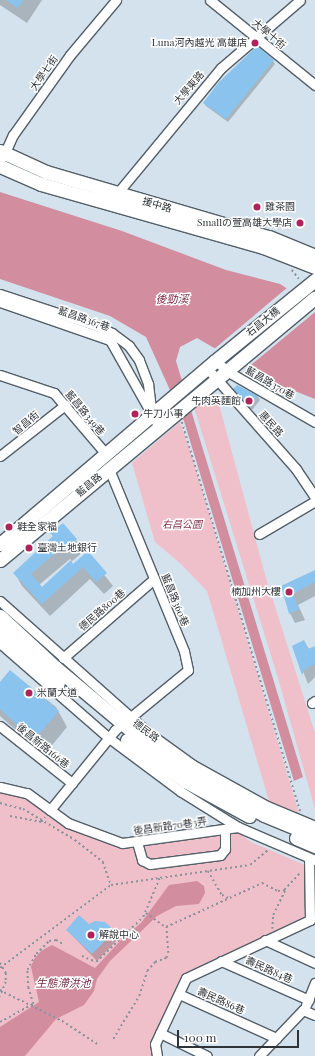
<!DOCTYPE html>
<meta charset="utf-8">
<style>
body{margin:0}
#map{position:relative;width:315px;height:1056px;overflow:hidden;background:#d4e2ed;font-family:"Playfair Display","Noto Sans TC","Noto Sans JP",serif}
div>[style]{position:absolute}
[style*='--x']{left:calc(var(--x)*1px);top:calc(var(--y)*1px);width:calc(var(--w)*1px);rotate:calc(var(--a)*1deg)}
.green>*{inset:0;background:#efbfca}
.water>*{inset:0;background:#d28d9e}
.pier>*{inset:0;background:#d4e2ed}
.shadow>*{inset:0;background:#0003}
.building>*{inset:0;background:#89c3ee}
.path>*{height:1.5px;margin-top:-0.75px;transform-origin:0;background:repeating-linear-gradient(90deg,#8a939b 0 2px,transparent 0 5px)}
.roads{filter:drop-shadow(1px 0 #535f68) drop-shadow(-1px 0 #535f68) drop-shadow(0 1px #535f68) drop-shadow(0 -1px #535f68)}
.street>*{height:9px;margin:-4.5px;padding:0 4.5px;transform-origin:4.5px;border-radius:4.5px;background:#fff}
.secondary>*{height:13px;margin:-6.5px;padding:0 6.5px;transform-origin:6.5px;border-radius:6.5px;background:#fff}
.path-bridge>*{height:1.5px;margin-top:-0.75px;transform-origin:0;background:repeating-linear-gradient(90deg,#8a939b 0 2px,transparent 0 5px)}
.dots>*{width:11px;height:11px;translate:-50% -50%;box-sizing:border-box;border:2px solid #fff;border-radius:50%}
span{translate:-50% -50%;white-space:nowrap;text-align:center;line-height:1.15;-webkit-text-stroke:3px #fff;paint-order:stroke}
.street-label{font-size:10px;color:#2e3337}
.poi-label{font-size:10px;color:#2e3337}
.right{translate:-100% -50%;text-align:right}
.left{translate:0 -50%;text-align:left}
.park-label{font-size:10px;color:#83314b;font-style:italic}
.water-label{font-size:11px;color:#75243f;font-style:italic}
.scale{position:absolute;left:177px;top:1030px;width:122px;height:18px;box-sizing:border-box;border:2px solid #2e3337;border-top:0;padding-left:5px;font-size:12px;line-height:14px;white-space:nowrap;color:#2e3337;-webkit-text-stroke:3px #fff;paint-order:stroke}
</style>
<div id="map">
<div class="green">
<i style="clip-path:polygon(211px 392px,217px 397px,266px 578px,315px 733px,315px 809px,278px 678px,194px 407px)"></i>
<i style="clip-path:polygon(180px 422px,192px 456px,299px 813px,269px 801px,207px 591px,181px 564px,155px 542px,132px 463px)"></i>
<i style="clip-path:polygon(0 786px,26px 792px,78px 830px,127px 843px,231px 827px,251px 842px,305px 865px,310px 915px,184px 974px,152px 1043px,155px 1056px,0 1056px)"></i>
</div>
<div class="water">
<i style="clip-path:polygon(0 192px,122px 231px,226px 270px,280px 284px,315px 307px,315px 399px,272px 382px,197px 338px,180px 347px,176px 361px,303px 777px,294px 781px,184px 421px,146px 337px,110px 316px,0 279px)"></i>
<i style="clip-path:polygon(197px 881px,204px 886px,205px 893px,199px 904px,176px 906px,157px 916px,110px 961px,97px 979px,94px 991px,84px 1005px,56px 1019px,25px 1056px,0 1056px,0 1027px,39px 1002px,31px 967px,34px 959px,41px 951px,52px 945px,95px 968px,124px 937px,141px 923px,169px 885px)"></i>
</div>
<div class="pier">
<i style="clip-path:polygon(288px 287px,315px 304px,315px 312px,246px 369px,213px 350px)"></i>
</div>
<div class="shadow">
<i style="clip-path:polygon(0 0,42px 0,27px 23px,0 5px)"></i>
<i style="clip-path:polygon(273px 60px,275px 64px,228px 122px,206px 106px,204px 103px)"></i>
<i style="clip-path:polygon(237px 386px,258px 397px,260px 400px,252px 410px,236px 392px)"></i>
<i style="clip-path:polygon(evenodd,52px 534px,76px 540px,83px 552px,71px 562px,73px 566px,87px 553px,113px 586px,104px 594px,90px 579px,50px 616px,22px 586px,15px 573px,53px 537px,52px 534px,70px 559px,72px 561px,42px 588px,39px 585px,70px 559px)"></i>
<i style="clip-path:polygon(315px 571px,315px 596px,298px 605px,305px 620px,295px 623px,290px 613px,282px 586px)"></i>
<i style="clip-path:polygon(304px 641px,309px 649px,315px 647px,315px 677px,308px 684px,293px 646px)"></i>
<i style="clip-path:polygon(10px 671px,56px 707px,67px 727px,44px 755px,0 716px,0 683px)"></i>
<i style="clip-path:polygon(88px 925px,114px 932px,118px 939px,97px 961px,67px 930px)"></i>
</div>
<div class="building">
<i style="clip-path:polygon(6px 0,23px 0,18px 8px)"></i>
<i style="clip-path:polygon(257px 46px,274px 60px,226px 119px,203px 103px,219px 82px)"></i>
<i style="clip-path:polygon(237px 385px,258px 396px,249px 407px,233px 389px)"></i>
<i style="clip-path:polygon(63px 523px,77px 539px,64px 550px,62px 547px,31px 574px,42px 587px,71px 560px,73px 564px,88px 551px,107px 573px,96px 582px,83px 567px,42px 604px,13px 573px,53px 536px,50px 533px)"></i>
<i style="clip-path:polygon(315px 570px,315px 582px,293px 594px,299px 609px,289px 614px,281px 586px)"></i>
<i style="clip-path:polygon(304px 640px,308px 649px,315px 646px,315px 664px,305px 669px,302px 675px,292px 646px)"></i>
<i style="clip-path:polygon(10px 670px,59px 711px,34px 740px,0 709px,0 682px)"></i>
<i style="clip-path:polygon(79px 915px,89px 924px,95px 921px,105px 922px,115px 931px,92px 954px,66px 930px)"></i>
</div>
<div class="path">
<i style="--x:292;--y:270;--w:11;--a:52"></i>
<i style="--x:182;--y:422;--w:407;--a:73.1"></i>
<i style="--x:0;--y:803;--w:24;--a:15"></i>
<i style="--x:23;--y:809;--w:61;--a:30.8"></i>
<i style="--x:75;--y:840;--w:36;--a:38"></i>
<i style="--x:103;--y:862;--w:24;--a:71"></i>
<i style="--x:10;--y:816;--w:32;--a:11"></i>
<i style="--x:41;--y:822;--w:6;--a:-51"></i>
<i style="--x:208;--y:871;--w:28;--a:60"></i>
<i style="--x:222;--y:895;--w:8;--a:23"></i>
<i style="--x:146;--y:913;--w:24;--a:36"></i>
<i style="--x:272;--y:929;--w:14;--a:-86"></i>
<i style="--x:273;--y:915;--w:28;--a:-64"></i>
<i style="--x:82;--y:956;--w:15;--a:23"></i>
<i style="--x:96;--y:962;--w:65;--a:-43.8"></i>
<i style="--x:143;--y:917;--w:43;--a:-67"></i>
<i style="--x:0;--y:963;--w:12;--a:59"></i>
<i style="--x:6;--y:973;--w:9;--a:90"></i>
<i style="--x:6;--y:982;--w:16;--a:112"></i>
<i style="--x:0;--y:968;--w:139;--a:-36.8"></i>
<i style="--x:111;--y:885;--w:140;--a:-8.2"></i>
<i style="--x:250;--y:865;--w:25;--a:-40"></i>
<i style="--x:0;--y:990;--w:25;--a:27"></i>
<i style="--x:62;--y:1021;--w:44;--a:33"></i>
<i style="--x:0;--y:1022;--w:38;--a:-29"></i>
<i style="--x:33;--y:1004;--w:17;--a:-107"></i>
<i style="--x:28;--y:988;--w:18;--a:-93"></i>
<i style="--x:27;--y:970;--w:18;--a:-61"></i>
<i style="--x:36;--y:954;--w:18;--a:-45"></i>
<i style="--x:49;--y:941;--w:7;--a:-8"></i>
<i style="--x:56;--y:940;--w:8;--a:30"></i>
<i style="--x:113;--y:1039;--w:50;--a:-58.8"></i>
<i style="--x:139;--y:996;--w:26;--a:-72"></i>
<i style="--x:147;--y:971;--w:12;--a:-48"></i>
<i style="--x:155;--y:962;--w:12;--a:-20"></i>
<i style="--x:166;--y:958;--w:5;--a:-68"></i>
<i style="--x:168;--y:953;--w:26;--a:-94"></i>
<i style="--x:166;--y:927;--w:106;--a:-24.6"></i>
<i style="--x:262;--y:883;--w:18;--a:27"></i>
<i style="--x:278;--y:891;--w:6;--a:-9"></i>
<i style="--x:284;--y:890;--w:23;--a:-47"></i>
</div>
<div class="roads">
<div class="street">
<i style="--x:210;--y:0;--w:135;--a:39"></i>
<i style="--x:3;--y:157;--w:24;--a:-66"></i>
<i style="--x:13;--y:135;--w:98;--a:-54.5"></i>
<i style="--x:70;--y:55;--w:72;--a:-50.1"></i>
<i style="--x:115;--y:196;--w:166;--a:-50.4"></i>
<i style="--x:221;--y:68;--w:104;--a:-40.7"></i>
<i style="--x:0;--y:294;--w:99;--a:18.3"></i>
<i style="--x:94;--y:325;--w:20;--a:24"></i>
<i style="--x:112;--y:333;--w:21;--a:37"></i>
<i style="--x:129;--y:346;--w:17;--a:54"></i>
<i style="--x:139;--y:360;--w:26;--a:69"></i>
<i style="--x:148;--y:384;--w:25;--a:83"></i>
<i style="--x:0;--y:302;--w:116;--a:19.1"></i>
<i style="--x:110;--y:340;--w:100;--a:60.6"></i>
<i style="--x:215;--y:361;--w:21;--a:37"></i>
<i style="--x:232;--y:374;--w:96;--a:30"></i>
<i style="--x:207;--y:368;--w:135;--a:48.6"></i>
<i style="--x:296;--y:469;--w:34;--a:56"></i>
<i style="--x:0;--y:375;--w:57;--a:18.4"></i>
<i style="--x:54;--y:393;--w:80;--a:49.6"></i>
<i style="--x:0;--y:456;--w:83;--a:-38.1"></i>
<i style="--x:259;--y:534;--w:65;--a:-30.5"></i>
<i style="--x:0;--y:601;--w:200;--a:41.6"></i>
<i style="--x:150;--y:734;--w:53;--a:35.8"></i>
<i style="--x:193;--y:765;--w:85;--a:29"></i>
<i style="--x:267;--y:806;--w:52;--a:22.6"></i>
<i style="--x:0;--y:643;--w:145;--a:41.1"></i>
<i style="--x:109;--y:738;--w:89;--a:36.7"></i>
<i style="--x:180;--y:791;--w:68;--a:31.8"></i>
<i style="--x:238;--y:827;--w:84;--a:23.2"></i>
<i style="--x:63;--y:658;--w:121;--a:-41"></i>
<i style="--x:312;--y:703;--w:4;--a:-34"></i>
<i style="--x:0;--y:726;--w:92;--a:38.4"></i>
<i style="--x:0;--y:787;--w:28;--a:13"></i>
<i style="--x:27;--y:793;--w:51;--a:36.2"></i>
<i style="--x:68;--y:823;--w:58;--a:20.3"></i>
<i style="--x:122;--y:843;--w:117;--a:-7.9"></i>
<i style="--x:50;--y:810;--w:103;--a:-50.9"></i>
<i style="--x:115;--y:730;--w:94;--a:-39.4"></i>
<i style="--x:188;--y:670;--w:19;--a:-102"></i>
<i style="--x:184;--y:651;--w:197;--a:-112.4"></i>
<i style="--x:137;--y:842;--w:19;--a:74"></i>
<i style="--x:142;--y:860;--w:9;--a:27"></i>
<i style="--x:150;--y:864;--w:71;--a:-7.3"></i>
<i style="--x:220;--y:855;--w:8;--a:-50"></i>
<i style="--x:225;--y:849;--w:20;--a:-90"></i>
<i style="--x:265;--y:940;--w:55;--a:24.7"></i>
<i style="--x:221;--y:961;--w:96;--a:23.9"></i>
<i style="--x:179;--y:994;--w:107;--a:24.4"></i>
<i style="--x:306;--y:1005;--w:24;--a:-68"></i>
<i style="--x:160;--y:1033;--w:52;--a:26.1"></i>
<i style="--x:157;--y:1056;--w:12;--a:-99"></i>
<i style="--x:155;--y:1044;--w:73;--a:-64.8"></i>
<i style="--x:186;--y:978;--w:137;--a:-25.1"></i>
<i style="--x:310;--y:920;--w:62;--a:-90.9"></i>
<i style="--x:259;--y:1056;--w:64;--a:-46.3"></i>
<i style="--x:303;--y:1010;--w:13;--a:23"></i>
</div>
<div class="secondary">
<i style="--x:0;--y:151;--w:51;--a:24.5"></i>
<i style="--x:46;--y:172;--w:232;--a:16.3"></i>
<i style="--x:269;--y:237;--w:50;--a:22.4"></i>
<i style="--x:0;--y:166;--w:45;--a:23.7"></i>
<i style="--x:41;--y:184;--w:231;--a:15.8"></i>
<i style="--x:263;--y:247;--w:56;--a:21"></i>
<i style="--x:0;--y:544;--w:282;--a:-40.4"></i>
<i style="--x:215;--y:361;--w:129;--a:-39"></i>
<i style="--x:0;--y:560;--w:410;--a:-39.8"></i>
<i style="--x:0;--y:616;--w:75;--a:42.8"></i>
<i style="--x:55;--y:667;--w:120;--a:39.9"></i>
<i style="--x:147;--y:744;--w:85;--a:32.9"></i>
<i style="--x:218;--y:790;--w:52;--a:28.5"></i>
<i style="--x:264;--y:815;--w:55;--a:22.4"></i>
<i style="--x:0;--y:630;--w:78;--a:41.9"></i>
<i style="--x:127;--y:740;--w:71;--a:35.3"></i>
<i style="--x:185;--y:781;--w:73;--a:28.7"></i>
<i style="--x:296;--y:838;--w:21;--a:23"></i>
</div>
</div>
<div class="path-bridge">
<i style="--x:22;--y:1001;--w:45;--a:26.6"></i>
</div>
<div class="dots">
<i style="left:255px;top:43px;background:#b0225a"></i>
<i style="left:257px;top:207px;background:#b0225a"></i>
<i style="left:300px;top:223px;background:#b0225a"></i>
<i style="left:249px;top:401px;background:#b0225a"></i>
<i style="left:135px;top:414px;background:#b0225a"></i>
<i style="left:9px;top:527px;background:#b0225a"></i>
<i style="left:29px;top:548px;background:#b0225a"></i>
<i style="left:289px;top:592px;background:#b0225a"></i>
<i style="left:29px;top:693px;background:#b0225a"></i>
<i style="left:91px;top:935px;background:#b0225a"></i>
</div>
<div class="street-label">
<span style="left:269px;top:34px;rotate:40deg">大學十街</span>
<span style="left:44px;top:73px;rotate:-55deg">大學七街</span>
<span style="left:189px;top:88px;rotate:-49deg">大學東路</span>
<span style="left:157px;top:205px;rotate:16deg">援中路</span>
<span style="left:84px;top:319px;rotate:19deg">藍昌路367巷</span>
<span style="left:263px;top:322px;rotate:-39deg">右昌大橋</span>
<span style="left:270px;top:383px;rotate:30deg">藍昌路370巷</span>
<span style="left:85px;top:413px;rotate:50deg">藍昌路349巷</span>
<span style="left:26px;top:423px;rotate:-40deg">智昌街</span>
<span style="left:271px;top:424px;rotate:48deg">惠民路</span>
<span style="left:89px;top:485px;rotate:-40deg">藍昌路</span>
<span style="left:175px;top:600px;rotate:68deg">藍昌路360巷</span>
<span style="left:102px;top:610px;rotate:-41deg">德民路800巷</span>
<span style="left:146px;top:731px;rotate:37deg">德民路</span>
<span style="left:43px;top:746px;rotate:39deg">後昌新路166巷</span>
<span style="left:170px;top:826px;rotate:-8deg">後昌新路70巷3弄</span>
<span style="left:269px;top:970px;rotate:24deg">壽民路84巷</span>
<span style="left:221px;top:1001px;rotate:24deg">壽民路86巷</span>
</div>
<div class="poi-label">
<span class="right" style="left:247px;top:43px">Luna河內越光 高雄店</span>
<span class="left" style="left:265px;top:207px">雞茶園</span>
<span class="right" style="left:292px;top:223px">Smallの萱高雄大學店</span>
<span class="right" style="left:241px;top:401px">牛肉英麵館</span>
<span class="left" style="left:143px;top:414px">牛刀小事</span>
<span class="left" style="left:17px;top:527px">鞋全家福</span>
<span class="left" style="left:37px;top:548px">臺灣土地銀行</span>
<span class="right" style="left:281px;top:592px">楠加州大樓</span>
<span class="left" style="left:37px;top:693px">米蘭大道</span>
<span class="left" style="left:99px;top:935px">解說中心</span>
</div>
<div class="park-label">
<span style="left:182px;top:525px">右昌公園</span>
</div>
<div class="water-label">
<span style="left:172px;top:299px">後勁溪</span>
<span style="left:63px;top:983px">生態滯洪池</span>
</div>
<div class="scale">100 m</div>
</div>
